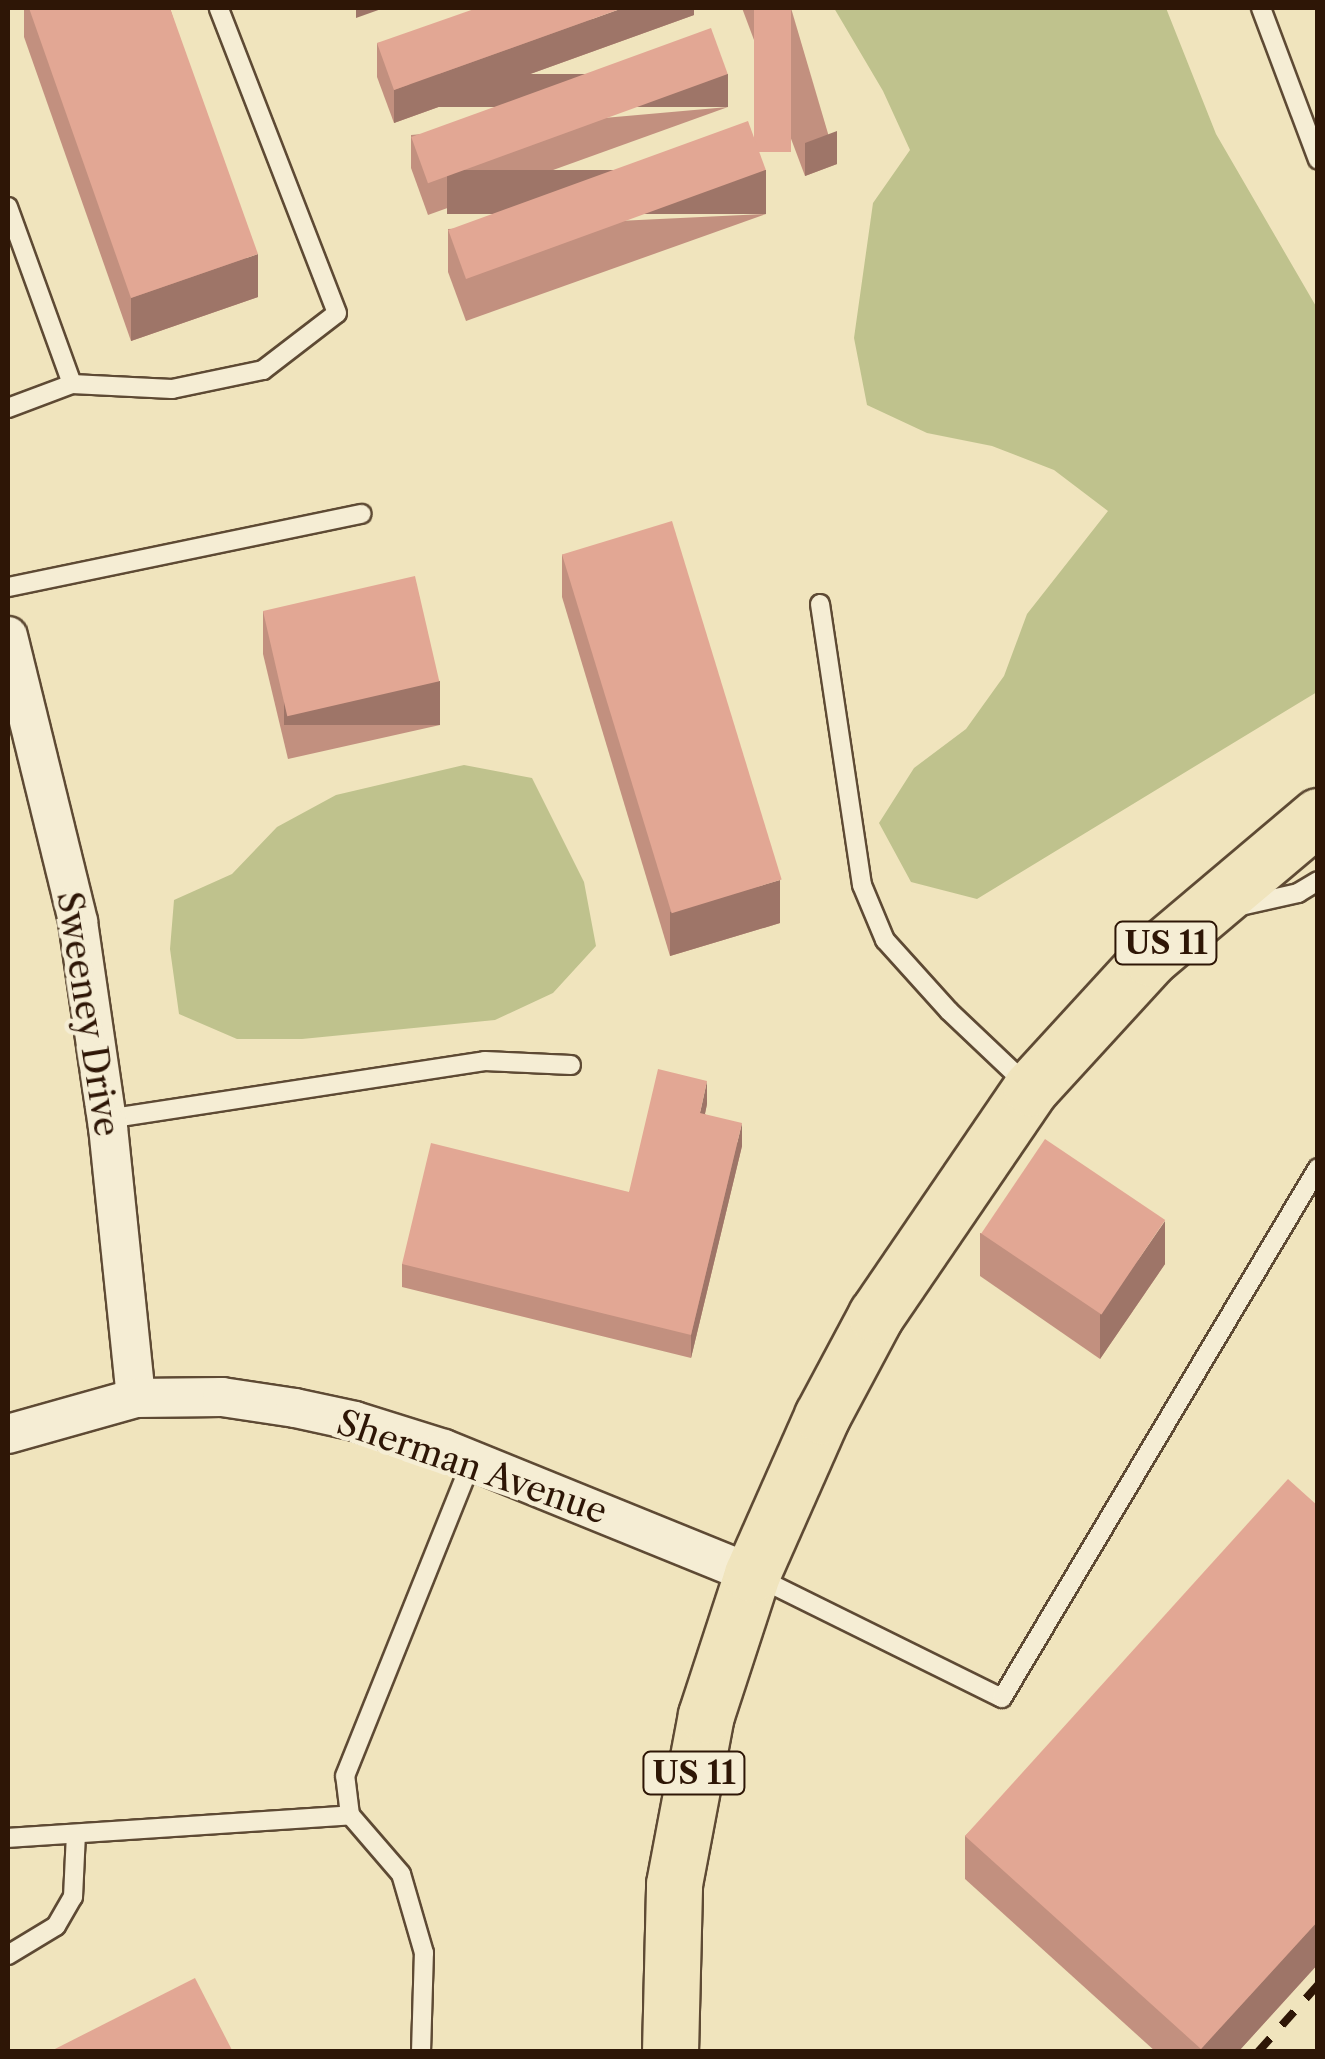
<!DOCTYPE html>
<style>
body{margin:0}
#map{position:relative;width:1325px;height:2059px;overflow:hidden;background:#f0e4bd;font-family:"Libre Caslon Text",serif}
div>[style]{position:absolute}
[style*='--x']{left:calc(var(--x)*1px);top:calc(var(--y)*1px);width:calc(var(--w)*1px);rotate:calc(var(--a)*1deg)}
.green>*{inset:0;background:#bfc28d}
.roads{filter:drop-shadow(2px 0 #5e4a34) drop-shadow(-2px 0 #5e4a34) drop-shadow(0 2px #5e4a34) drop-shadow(0 -2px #5e4a34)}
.lane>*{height:18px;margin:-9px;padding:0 9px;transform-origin:9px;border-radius:9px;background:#f5edd4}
.street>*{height:38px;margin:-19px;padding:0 19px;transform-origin:19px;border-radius:19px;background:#f5edd4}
.primary>*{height:55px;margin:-27.5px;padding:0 27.5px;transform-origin:27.5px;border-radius:27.5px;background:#f0e4bd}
.rail>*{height:8px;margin-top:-4px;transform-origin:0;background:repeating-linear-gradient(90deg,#2e1606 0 18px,transparent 0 36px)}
.wall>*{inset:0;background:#c2907f}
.shaded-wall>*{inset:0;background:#9e7568;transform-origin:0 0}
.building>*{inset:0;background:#e2a794;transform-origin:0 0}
span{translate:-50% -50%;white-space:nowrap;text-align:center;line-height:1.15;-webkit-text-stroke:9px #f5edd4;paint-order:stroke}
.shield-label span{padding:2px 8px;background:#f5edd4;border:2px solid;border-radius:8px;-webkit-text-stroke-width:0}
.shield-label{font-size:32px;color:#2e1606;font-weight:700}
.street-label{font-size:35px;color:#2e1606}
.frame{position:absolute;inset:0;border:10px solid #2e1606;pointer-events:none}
</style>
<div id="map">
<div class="green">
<i style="clip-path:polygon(834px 8px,1166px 8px,1216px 134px,1317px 308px,1317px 692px,977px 899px,911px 882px,879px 823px,914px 768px,966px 729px,1004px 676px,1027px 614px,1108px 511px,1054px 470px,992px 446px,927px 433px,867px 405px,854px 338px,873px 203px,910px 150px,883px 91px)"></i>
<i style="clip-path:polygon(464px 765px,532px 778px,584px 882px,596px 946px,553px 993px,495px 1020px,302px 1039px,237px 1039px,179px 1014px,170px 949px,174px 900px,232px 874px,277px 827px,336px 795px)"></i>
</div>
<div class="roads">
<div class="lane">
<i style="--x:1261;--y:8;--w:162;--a:69.4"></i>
<i style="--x:8;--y:207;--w:188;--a:70.1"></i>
<i style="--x:8;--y:408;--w:68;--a:-20.6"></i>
<i style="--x:72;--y:384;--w:100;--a:2.9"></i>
<i style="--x:172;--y:389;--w:93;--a:-11.8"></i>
<i style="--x:263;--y:370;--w:93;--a:-37.6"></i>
<i style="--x:337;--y:313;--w:327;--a:-111.2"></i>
<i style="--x:8;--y:587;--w:361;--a:-11.7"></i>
<i style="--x:820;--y:604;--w:284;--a:81.5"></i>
<i style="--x:862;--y:885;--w:60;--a:67.3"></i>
<i style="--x:885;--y:940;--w:96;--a:48"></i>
<i style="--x:949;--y:1011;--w:108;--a:43.5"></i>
<i style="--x:1236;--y:907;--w:64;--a:-12.7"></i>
<i style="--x:1298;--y:893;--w:23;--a:-31"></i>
<i style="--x:107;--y:1119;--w:382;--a:-8.7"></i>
<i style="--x:485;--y:1061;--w:86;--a:2.7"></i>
<i style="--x:757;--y:1577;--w:273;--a:26.3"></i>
<i style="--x:1002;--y:1698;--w:617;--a:-59.2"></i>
<i style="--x:8;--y:1838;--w:343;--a:-3.8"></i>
<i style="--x:8;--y:1955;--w:56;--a:-31.1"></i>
<i style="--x:56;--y:1926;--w:34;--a:-60"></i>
<i style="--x:73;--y:1897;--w:63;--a:-87.3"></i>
<i style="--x:421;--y:2052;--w:99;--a:-88.3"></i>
<i style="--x:424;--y:1953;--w:82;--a:-106.2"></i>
<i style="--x:401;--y:1874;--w:78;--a:-130.8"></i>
<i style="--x:350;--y:1815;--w:39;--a:-97"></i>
<i style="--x:345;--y:1776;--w:341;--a:-68.1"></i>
</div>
<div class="street">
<i style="--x:8;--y:636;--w:294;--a:76.2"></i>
<i style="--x:78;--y:922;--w:207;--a:81.7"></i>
<i style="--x:108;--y:1127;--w:272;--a:84.1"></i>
<i style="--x:8;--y:1434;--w:133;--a:-15.7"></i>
<i style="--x:136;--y:1398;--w:86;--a:-0.7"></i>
<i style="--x:222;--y:1397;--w:74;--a:8.6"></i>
<i style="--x:295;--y:1408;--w:61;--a:12.2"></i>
<i style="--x:355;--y:1421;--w:93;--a:17.5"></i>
<i style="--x:444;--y:1449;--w:332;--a:22.1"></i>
</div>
<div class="primary">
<i style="--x:670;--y:2052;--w:168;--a:-88.6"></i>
<i style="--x:674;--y:1884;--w:172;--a:-79.3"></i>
<i style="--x:706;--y:1715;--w:148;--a:-71.9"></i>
<i style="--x:752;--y:1574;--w:173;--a:-66.1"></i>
<i style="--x:822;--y:1416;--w:115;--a:-61.9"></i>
<i style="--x:876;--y:1315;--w:275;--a:-55.7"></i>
<i style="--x:1031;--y:1088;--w:176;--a:-47.5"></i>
<i style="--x:1150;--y:958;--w:220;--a:-40.2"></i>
</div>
</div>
<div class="rail">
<i style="--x:1258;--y:2052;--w:90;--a:-48.2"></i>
</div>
<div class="wall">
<i style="clip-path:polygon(24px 8px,170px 8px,258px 297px,131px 341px,24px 37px)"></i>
<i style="clip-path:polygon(694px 8px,694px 15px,394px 123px,377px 77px,377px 43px)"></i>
<i style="clip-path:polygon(742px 8px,791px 8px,837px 164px,805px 176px)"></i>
<i style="clip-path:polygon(728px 107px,428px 215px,411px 168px,411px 135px)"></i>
<i style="clip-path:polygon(766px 214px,466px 321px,448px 272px,448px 229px)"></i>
<i style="clip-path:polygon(562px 554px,780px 923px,670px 956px,562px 597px)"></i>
<i style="clip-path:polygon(263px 611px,440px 725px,288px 759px,263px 654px)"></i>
<i style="clip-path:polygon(707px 1104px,705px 1114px,742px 1146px,691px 1358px,402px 1287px,402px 1264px,629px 1192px)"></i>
<i style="clip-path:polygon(980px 1233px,1165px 1264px,1100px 1359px,980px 1276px)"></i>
<i style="clip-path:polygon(1318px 1506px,1318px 1964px,1238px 2052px,1156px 2052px,965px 1879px,965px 1836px)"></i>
</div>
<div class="shaded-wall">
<i style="clip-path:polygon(356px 8px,384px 8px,356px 18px)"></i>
<i style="clip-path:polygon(623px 8px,694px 8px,694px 15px,394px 123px,394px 90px)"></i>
<i style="left:728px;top:74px;width:33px;height:319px;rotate:90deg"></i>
<i style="clip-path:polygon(837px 131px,837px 164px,805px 176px,805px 143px)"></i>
<i style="left:766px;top:170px;width:44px;height:319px;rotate:90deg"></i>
<i style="clip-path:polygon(258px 254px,258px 297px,131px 341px,131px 298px)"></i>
<i style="left:440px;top:681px;width:44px;height:156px;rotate:90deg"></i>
<i style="clip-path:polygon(780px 880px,780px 923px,670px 956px,670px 912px)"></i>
<i style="clip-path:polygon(707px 1081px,707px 1104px,700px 1136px,700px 1113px)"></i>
<i style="clip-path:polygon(742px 1123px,742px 1146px,691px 1358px,691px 1335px)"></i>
<i style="clip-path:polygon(1165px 1221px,1165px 1264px,1100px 1359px,1100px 1315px)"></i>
<i style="clip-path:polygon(1318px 1921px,1318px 1964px,1238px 2052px,1201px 2052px,1201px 2049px)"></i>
</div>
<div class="building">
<i style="clip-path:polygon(29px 8px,170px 8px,258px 254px,131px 298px)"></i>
<i style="clip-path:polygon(477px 8px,623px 8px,394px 90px,377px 43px)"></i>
<i style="left:754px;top:8px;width:37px;height:144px"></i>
<i style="left:711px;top:28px;width:49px;height:319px;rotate:70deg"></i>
<i style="left:748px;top:121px;width:52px;height:319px;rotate:70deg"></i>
<i style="left:672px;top:521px;width:375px;height:115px;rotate:73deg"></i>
<i style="left:415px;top:576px;width:108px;height:156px;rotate:77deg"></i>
<i style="clip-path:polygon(658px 1069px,707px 1081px,700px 1113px,742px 1123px,691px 1335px,402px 1264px,431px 1143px,629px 1192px)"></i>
<i style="left:1045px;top:1139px;width:145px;height:114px;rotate:34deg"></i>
<i style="clip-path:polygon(1288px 1479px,1318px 1506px,1318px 1921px,1201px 2049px,965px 1836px)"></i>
<i style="clip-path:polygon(195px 1978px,233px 2052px,49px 2052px)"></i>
</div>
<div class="shield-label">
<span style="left:1166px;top:943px">US 11</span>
<span style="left:694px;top:1773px">US 11</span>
</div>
<div class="street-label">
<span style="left:88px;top:1014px;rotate:81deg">Sweeney Drive</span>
<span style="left:472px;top:1467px;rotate:19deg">Sherman Avenue</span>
</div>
<div class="frame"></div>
</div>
